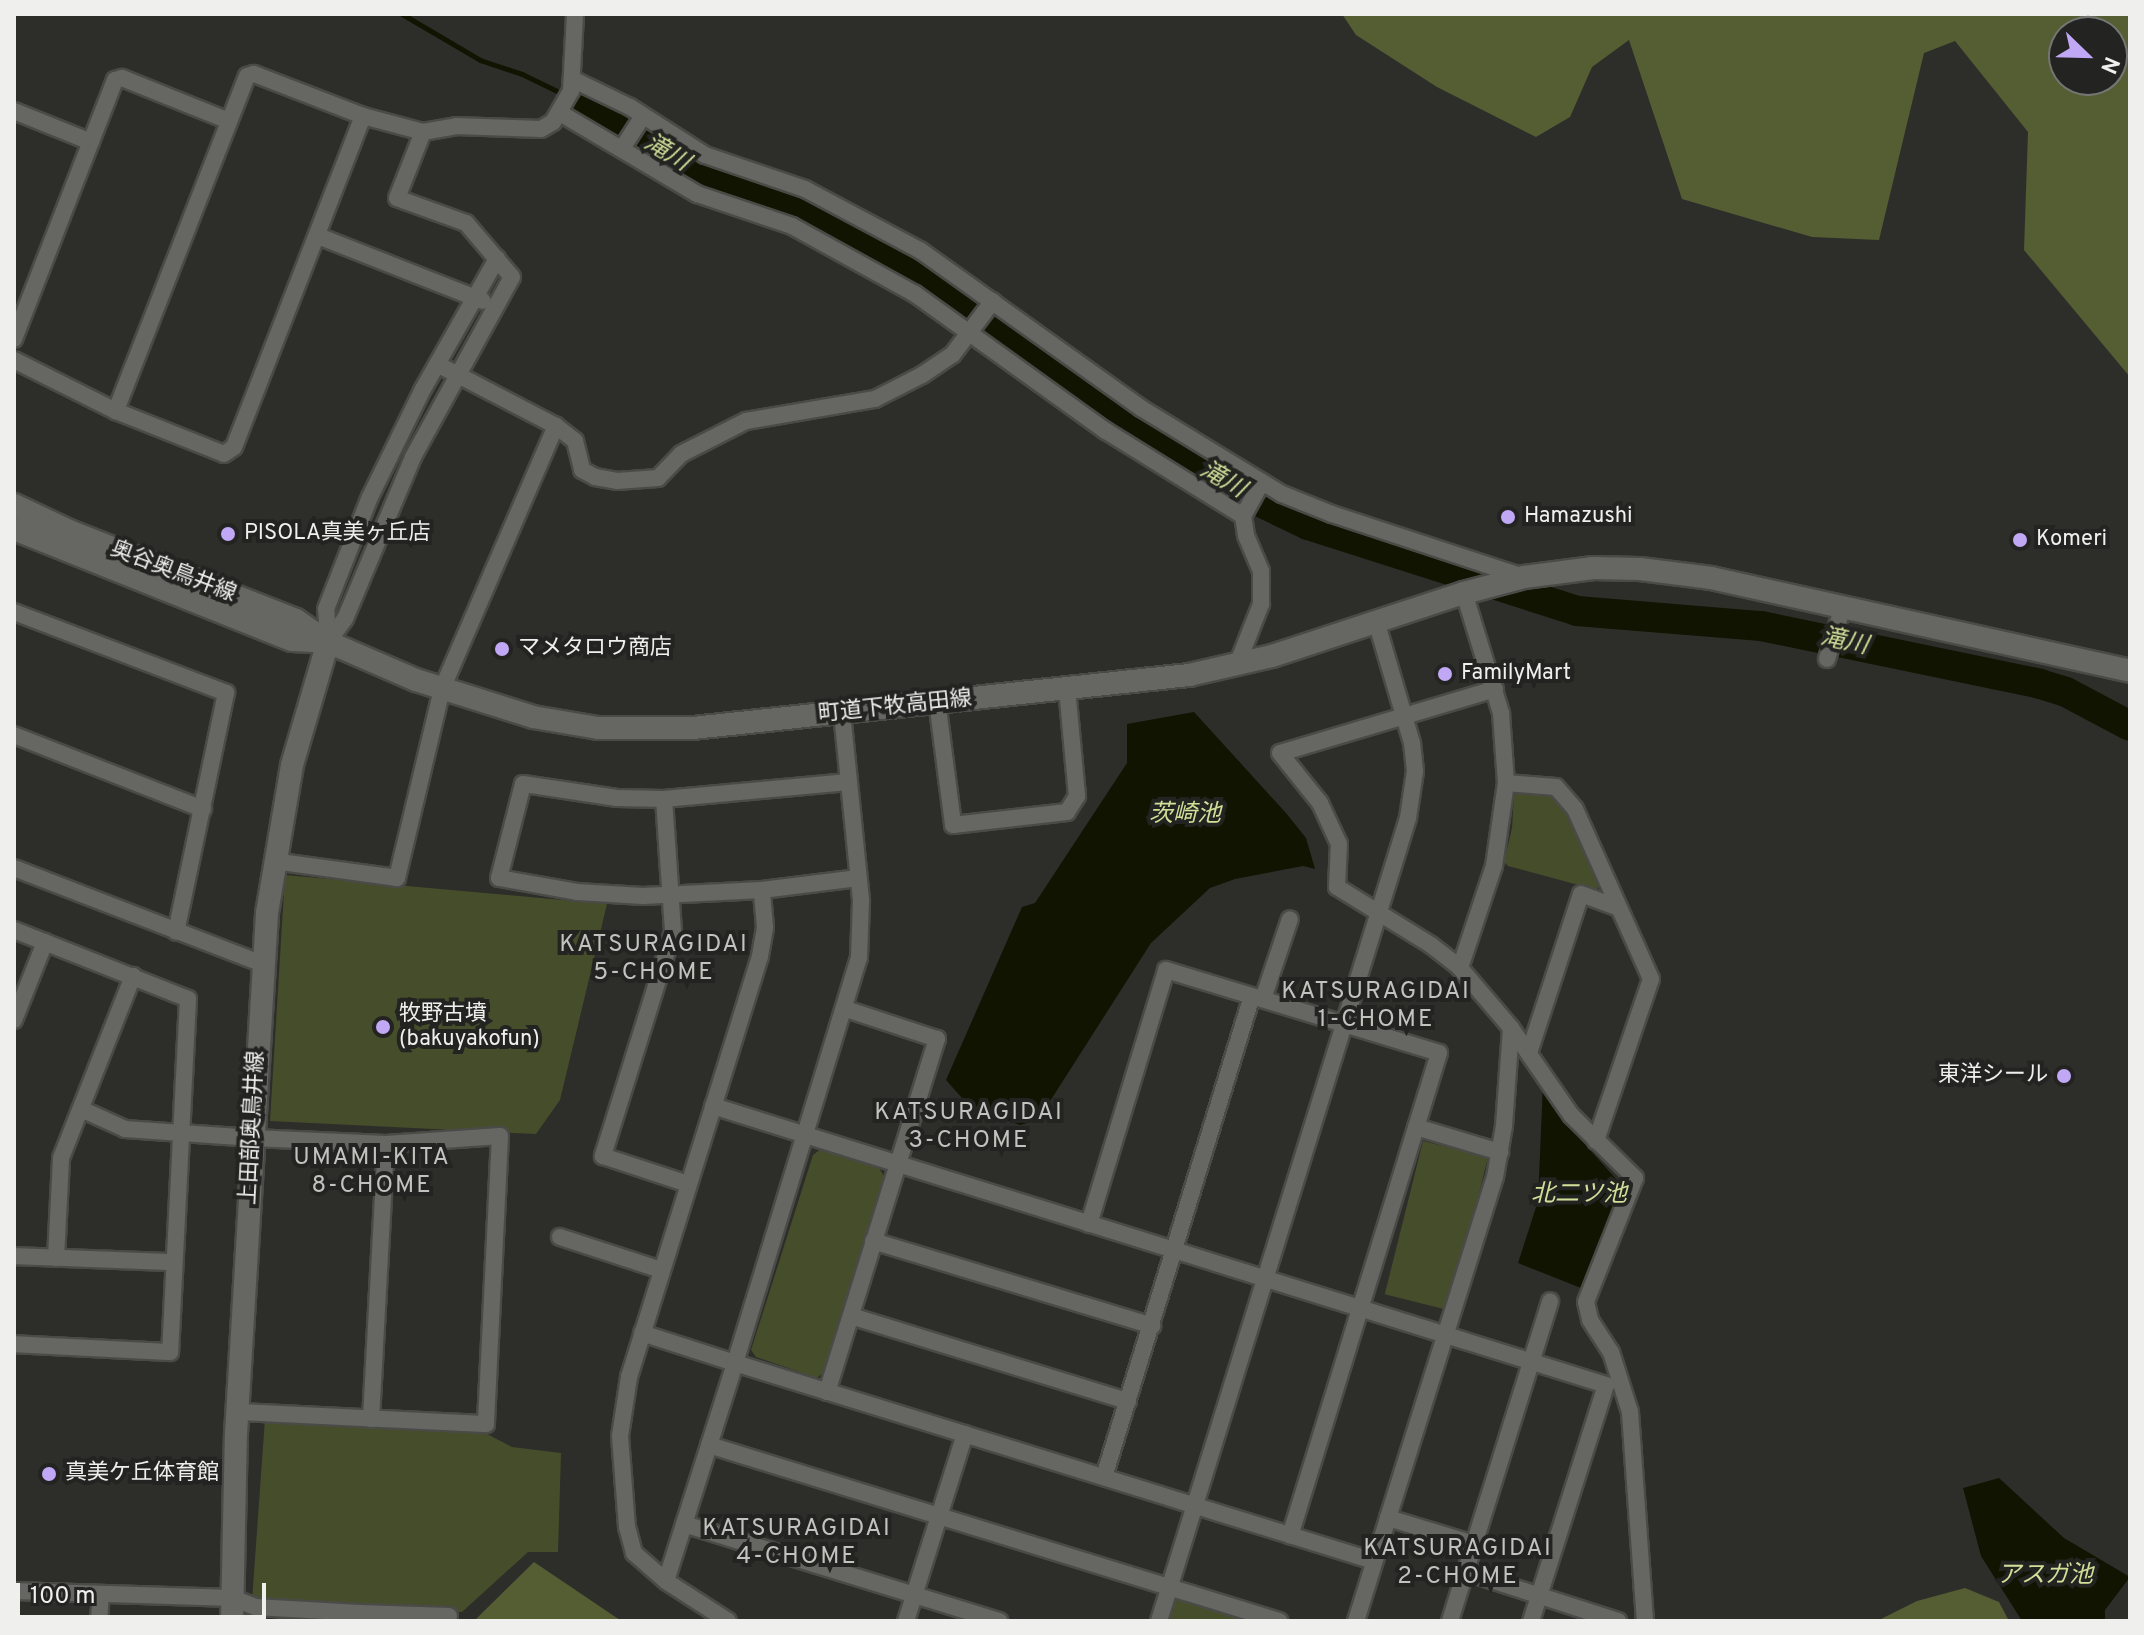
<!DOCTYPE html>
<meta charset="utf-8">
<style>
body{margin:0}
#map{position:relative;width:2144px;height:1635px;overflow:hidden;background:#2d2e2a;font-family:Overpass,"Noto Sans JP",sans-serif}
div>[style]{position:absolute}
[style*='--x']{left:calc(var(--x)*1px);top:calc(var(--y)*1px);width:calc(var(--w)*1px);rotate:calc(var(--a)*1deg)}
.green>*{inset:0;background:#464d2a;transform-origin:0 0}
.forest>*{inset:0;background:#555d33}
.water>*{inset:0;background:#101400}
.stream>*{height:5px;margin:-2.5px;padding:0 2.5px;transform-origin:2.5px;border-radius:2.5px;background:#101400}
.river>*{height:30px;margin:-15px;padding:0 15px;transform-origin:15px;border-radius:15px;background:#101400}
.roads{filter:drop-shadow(2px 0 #4a4a47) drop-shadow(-2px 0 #4a4a47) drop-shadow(0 2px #4a4a47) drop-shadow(0 -2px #4a4a47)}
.street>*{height:16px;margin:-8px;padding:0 8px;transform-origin:8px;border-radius:8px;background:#666762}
.secondary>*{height:22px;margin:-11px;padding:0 11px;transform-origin:11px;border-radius:11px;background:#666762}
.dots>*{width:22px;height:22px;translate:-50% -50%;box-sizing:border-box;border:4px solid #232421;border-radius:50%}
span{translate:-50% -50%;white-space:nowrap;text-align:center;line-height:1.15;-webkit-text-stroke:8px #232421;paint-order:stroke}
.poi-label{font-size:22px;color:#eff0ed}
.left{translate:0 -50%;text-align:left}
.right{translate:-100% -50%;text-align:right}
.street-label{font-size:22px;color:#eff0ed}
.water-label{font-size:24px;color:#d1df99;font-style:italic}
.neighbourhood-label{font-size:24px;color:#c2c3be;letter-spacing:2px}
.frame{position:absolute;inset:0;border:16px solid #eff0ed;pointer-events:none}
.north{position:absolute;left:2048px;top:16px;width:80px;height:80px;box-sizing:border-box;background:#232421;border:2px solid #757673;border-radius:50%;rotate:113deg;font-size:22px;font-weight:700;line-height:32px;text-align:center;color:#eff0ed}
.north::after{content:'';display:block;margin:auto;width:28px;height:36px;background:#c0a8f4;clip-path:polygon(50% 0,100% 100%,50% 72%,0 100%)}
.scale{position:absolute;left:16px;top:1583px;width:250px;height:36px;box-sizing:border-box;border:4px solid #eff0ed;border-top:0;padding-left:10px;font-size:24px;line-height:28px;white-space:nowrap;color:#eff0ed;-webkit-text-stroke:6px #232421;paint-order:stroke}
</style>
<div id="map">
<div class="green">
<i style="clip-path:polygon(1519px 789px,1554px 791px,1569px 814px,1600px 882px,1597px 890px,1508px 866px,1504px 862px,1512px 828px,1514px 795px)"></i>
<i style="clip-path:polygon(285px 875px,607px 904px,560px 1100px,536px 1134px,270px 1121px)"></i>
<i style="left:1423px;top:1141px;width:67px;height:158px;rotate:14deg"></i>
<i style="clip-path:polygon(822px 1148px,879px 1168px,885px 1178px,823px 1373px,817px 1378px,756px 1357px,751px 1350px,813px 1155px)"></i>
<i style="clip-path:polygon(265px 1419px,487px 1434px,512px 1447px,561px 1453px,558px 1552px,528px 1552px,462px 1612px,252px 1601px)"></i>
<i style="clip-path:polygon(1176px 1598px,1253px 1621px,1168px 1621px)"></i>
</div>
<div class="forest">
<i style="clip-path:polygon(evenodd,1342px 14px,2130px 14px,2130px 377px,2024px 250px,2028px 132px,1955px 41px,1924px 53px,1879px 240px,1812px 237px,1682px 199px,1629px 40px,1592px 67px,1570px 117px,1536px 137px,1437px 87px,1356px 35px,1342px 14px,2064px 32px,2112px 32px,2112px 80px,2064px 80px,2064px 32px)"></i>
<i style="clip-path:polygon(534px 1562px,614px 1616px,622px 1621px,474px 1621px)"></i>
<i style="clip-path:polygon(1965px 1588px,1999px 1602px,2009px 1621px,1877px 1621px,1917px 1601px)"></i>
</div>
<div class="water">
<i style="clip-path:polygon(1194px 712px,1286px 813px,1306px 838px,1315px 869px,1303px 866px,1235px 879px,1210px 888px,1151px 943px,1038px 1120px,1020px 1125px,987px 1113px,961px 1097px,946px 1080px,1022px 907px,1035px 903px,1127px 763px,1127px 724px)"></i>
<i style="clip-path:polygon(1543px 1083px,1556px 1112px,1625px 1189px,1581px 1288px,1518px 1263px,1538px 1201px)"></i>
<i style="clip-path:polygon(1999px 1478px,2064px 1538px,2130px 1577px,2105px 1610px,2105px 1621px,2022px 1621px,1981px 1556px,1963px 1488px)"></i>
</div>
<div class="stream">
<i style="--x:402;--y:14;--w:91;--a:30.5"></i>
<i style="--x:480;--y:60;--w:44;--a:18.4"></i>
<i style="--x:522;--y:74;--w:48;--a:26"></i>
</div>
<div class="river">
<i style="--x:574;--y:100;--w:145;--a:30.3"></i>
<i style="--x:699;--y:173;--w:88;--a:18.6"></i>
<i style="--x:782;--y:201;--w:138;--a:27.7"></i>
<i style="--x:904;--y:265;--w:49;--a:31.8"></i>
<i style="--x:946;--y:291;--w:234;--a:35.8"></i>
<i style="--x:1136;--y:428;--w:117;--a:32.1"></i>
<i style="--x:1235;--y:490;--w:81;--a:25.6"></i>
<i style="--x:1308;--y:525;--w:282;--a:17.7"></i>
<i style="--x:1577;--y:611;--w:185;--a:4.7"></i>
<i style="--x:1761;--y:626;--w:285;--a:11.7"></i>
<i style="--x:2040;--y:684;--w:27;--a:17"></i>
<i style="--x:2066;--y:692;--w:72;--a:28"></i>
</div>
<div class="roads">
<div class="street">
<i style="--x:572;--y:79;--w:64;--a:25.8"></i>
<i style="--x:630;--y:107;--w:89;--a:32.6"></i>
<i style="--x:705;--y:155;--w:106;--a:18.8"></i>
<i style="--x:805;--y:189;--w:132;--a:28.1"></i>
<i style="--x:921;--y:251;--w:270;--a:35.5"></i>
<i style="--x:1141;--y:408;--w:165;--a:31.4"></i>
<i style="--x:1282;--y:494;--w:54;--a:21.8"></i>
<i style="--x:1332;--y:514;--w:202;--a:18.2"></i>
<i style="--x:14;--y:111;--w:83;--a:21.9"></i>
<i style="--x:560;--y:113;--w:159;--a:30.6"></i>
<i style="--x:697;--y:194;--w:100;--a:18.6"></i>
<i style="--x:792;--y:226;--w:141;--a:28.9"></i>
<i style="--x:915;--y:294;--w:235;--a:35.7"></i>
<i style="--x:1106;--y:431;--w:161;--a:31.8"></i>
<i style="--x:363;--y:116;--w:62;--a:14.9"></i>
<i style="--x:423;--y:132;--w:34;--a:-10"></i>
<i style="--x:456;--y:126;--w:85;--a:2"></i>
<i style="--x:541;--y:129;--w:14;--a:-30"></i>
<i style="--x:553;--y:122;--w:36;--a:-60"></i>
<i style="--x:571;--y:91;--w:77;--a:-87"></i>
<i style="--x:623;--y:147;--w:37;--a:-57"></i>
<i style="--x:318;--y:236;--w:177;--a:21.5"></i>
<i style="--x:14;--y:339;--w:278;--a:-68.7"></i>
<i style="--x:115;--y:80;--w:7;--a:-16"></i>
<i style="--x:122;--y:78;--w:115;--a:21.9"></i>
<i style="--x:14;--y:360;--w:114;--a:26.6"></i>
<i style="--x:116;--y:411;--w:116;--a:21.7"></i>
<i style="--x:224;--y:454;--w:12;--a:-35"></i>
<i style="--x:234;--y:447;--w:355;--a:-68.7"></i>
<i style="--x:363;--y:116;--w:117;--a:-158.9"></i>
<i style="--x:254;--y:74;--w:7;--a:164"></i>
<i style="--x:247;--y:76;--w:360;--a:111.4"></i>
<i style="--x:556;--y:426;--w:24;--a:38"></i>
<i style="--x:575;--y:441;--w:30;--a:76"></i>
<i style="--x:582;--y:470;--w:15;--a:28"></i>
<i style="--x:595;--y:477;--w:22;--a:10"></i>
<i style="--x:617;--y:481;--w:41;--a:-4.2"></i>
<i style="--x:658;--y:478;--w:33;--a:-46"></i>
<i style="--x:681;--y:454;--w:73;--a:-26.9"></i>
<i style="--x:746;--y:421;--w:131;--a:-9.7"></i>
<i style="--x:875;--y:399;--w:53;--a:-27.1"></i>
<i style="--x:922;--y:375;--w:37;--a:-34"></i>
<i style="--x:953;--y:354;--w:66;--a:-53"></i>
<i style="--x:14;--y:612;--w:227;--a:20.9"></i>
<i style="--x:226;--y:693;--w:244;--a:101.8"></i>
<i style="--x:328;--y:642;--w:29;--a:-54"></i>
<i style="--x:345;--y:619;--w:176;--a:-67.2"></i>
<i style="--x:413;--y:457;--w:205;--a:-61.2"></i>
<i style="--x:512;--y:277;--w:71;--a:-130.4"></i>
<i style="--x:466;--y:223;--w:73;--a:-160.1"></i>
<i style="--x:397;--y:198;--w:71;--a:-68.5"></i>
<i style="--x:328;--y:642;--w:33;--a:-93"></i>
<i style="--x:326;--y:609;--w:120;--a:-68.6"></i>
<i style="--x:370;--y:497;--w:120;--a:-63.9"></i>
<i style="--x:423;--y:389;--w:150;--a:-60.4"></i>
<i style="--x:1827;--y:659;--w:55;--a:-73.2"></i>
<i style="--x:1237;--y:665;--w:66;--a:-68.5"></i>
<i style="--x:1261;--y:604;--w:33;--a:-90"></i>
<i style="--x:1261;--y:571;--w:39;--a:-113"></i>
<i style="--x:1246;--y:535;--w:19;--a:-99"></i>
<i style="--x:1243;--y:516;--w:39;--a:-61"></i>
<i style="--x:1495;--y:689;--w:224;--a:163.4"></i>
<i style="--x:1280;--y:753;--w:64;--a:51.3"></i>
<i style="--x:1320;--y:803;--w:45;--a:65.1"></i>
<i style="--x:1339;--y:844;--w:43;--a:92.7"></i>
<i style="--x:1337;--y:887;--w:110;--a:31.7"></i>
<i style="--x:1431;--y:945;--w:37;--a:38"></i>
<i style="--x:1460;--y:968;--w:79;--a:49.6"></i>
<i style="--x:1511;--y:1028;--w:106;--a:55.4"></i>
<i style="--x:1571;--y:1115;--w:90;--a:44.5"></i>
<i style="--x:1635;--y:1178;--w:133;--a:111.6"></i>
<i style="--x:1586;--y:1302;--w:18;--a:77"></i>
<i style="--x:1590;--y:1320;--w:38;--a:57"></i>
<i style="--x:1611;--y:1352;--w:63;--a:72.4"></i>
<i style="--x:1630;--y:1412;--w:210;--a:85.9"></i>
<i style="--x:937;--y:701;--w:125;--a:82.6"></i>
<i style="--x:953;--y:825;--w:115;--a:-6.5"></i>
<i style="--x:1067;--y:812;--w:19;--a:-58"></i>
<i style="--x:1077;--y:796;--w:107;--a:-95.3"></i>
<i style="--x:14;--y:735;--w:203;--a:21.4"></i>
<i style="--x:848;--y:782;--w:185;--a:174.7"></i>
<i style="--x:664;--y:799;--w:47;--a:-178.8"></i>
<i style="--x:617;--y:798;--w:95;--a:-171.5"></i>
<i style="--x:523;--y:784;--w:97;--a:104.3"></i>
<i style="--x:499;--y:878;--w:79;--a:10.2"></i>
<i style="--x:577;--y:892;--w:66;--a:3.5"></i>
<i style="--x:643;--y:896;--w:119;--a:-2.9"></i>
<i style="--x:762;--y:890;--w:97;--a:-7.1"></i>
<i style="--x:1506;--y:783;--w:50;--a:4.6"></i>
<i style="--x:1556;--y:787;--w:29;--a:49"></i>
<i style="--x:1575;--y:809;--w:186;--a:65.9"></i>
<i style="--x:1651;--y:979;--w:171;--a:108.8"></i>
<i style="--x:664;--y:799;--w:133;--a:86.1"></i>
<i style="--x:673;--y:932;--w:235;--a:107.4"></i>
<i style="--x:603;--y:1156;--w:89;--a:18.2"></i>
<i style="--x:273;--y:861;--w:125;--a:7.8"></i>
<i style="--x:397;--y:878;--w:194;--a:-76.6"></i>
<i style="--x:442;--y:689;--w:287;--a:-66.6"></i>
<i style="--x:556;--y:426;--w:134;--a:-152.5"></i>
<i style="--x:14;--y:868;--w:267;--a:21.1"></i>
<i style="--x:14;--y:930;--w:187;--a:21.6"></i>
<i style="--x:188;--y:999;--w:353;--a:92.9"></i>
<i style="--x:170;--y:1352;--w:156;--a:-177.1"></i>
<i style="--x:1460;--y:968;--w:108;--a:-71.6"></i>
<i style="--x:1494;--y:866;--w:84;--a:-81.8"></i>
<i style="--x:1506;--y:783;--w:70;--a:-94.1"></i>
<i style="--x:1501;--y:713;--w:126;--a:-107.1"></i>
<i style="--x:1263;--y:999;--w:84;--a:-71.4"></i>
<i style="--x:14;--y:1020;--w:84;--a:-68.3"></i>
<i style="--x:1529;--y:1053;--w:167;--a:-71.9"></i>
<i style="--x:1581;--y:894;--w:40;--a:20.2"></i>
<i style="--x:713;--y:1106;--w:936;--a:17.35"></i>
<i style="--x:1606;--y:1385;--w:248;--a:107.6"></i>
<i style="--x:81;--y:1109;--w:48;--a:24.4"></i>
<i style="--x:125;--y:1129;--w:128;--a:4"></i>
<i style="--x:253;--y:1138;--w:133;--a:2.6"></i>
<i style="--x:386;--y:1144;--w:114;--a:-4"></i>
<i style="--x:500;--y:1136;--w:288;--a:92.8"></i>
<i style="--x:486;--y:1424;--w:248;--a:-177.2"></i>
<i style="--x:1416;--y:1127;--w:88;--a:16.6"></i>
<i style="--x:1089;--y:1224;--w:265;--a:-73.1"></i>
<i style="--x:1166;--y:970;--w:285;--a:16.9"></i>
<i style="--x:1439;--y:1053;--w:505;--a:107.14"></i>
<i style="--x:560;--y:1237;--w:106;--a:18.1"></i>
<i style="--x:873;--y:1241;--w:292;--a:16.9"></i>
<i style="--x:14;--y:1256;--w:159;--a:2.2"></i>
<i style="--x:56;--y:1258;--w:100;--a:-87.1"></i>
<i style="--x:61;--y:1158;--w:196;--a:-68.4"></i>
<i style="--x:851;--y:1316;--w:290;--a:17.1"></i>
<i style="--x:642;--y:1333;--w:98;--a:17.9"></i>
<i style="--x:735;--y:1363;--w:424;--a:-73"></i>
<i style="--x:859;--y:958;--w:58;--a:-88"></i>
<i style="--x:861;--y:900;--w:188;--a:-95.8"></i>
<i style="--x:827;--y:1392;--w:370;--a:-72.7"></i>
<i style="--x:937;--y:1039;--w:96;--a:-161.8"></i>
<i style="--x:371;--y:1419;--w:275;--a:-86.9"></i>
<i style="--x:709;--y:1445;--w:597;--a:17.16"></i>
<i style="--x:1104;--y:1477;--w:503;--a:-72.9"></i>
<i style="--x:1388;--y:1518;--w:357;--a:-72.6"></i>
<i style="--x:1495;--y:1177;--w:52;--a:-80"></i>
<i style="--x:1504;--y:1126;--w:98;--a:-85.9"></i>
<i style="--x:684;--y:1524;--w:330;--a:17.1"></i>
<i style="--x:1466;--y:1572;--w:160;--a:17.9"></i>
<i style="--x:666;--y:1581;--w:229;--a:-72.4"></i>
<i style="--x:735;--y:1363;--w:669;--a:17.22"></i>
<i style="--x:14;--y:1591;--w:219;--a:1.8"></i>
<i style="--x:233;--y:1598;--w:24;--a:22"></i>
<i style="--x:255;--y:1607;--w:105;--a:3.3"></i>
<i style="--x:360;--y:1613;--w:8;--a:97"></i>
<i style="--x:360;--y:1613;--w:89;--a:1.9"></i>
<i style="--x:99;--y:1621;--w:27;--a:-86"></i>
<i style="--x:728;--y:1621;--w:74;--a:-147.2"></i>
<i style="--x:666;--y:1581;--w:43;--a:-138.8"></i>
<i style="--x:634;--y:1553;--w:27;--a:-105"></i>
<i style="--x:627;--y:1527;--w:91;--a:-94.4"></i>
<i style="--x:620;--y:1436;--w:60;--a:-81.3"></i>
<i style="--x:629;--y:1377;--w:441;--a:-72.7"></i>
<i style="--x:760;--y:956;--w:29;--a:-80"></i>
<i style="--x:765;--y:927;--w:37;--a:-95"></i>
<i style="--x:906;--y:1621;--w:196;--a:-72.5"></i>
<i style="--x:1159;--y:1621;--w:841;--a:-72.77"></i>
<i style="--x:1408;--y:818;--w:48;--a:-81.5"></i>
<i style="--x:1415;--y:771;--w:28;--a:-96"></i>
<i style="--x:1412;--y:743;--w:127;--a:-106.4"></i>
<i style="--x:1356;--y:1621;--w:108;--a:-72.7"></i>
<i style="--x:1388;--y:1518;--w:90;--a:16.8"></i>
<i style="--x:1450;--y:1621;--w:335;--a:-72.6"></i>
</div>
<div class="secondary">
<i style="--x:14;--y:505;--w:61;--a:25.3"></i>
<i style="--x:69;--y:531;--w:244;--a:21.4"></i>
<i style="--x:296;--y:620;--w:39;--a:35"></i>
<i style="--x:328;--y:642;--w:96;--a:23.4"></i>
<i style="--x:416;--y:680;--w:123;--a:17.5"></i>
<i style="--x:533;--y:717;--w:66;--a:9.6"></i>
<i style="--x:598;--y:728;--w:95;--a:0"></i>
<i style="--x:693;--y:728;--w:499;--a:-6.1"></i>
<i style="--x:1189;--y:675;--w:85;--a:-12.9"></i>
<i style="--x:1272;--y:656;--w:202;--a:-18.2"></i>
<i style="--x:1464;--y:593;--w:62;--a:-14.9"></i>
<i style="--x:1524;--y:577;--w:70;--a:-7.4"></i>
<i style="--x:1593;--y:568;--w:47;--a:1.2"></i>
<i style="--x:1640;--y:569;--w:72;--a:7.2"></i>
<i style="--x:1711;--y:578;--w:429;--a:12.5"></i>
<i style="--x:14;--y:529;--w:299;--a:21.8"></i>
<i style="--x:292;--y:640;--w:35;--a:3"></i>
<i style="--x:232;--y:1621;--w:187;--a:-88.8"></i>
<i style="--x:236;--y:1434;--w:522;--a:-86.59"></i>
<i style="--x:267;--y:913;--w:150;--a:-80.4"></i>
<i style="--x:292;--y:765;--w:128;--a:-73.7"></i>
</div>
</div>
<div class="dots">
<i style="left:1508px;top:517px;background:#c0a8f4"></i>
<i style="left:228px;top:534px;background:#c0a8f4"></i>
<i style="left:2020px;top:540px;background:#c0a8f4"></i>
<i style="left:502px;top:649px;background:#c0a8f4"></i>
<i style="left:1445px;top:674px;background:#c0a8f4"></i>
<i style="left:383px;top:1027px;background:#c0a8f4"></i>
<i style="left:2064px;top:1076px;background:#c0a8f4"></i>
<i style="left:49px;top:1474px;background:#c0a8f4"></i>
</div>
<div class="poi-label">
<span class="left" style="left:1524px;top:517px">Hamazushi</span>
<span class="left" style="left:244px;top:534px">PISOLA真美ヶ丘店</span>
<span class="left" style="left:2036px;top:540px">Komeri</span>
<span class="left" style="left:518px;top:649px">マメタロウ商店</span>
<span class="left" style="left:1461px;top:674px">FamilyMart</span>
<span class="left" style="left:399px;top:1027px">牧野古墳<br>(bakuyakofun)</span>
<span class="right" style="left:2048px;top:1076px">東洋シール</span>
<span class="left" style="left:65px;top:1474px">真美ケ丘体育館</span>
</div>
<div class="street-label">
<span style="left:173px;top:572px;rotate:21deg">奥谷奥鳥井線</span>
<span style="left:895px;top:707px;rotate:-6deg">町道下牧高田線</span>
<span style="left:253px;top:1128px;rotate:-87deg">上田部奥鳥井線</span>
</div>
<div class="water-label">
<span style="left:666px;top:154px;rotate:31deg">滝川</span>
<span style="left:1222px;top:481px;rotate:30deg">滝川</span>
<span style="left:1844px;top:643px;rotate:12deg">滝川</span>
<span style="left:1185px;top:816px">茨崎池</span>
<span style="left:1579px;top:1196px">北二ツ池</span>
<span style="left:2045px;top:1577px">アスガ池</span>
</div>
<div class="neighbourhood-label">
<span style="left:654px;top:960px">KATSURAGIDAI<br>5-CHOME</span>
<span style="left:1376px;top:1007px">KATSURAGIDAI<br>1-CHOME</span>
<span style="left:969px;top:1128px">KATSURAGIDAI<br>3-CHOME</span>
<span style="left:372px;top:1173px">UMAMI-KITA<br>8-CHOME</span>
<span style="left:797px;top:1544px">KATSURAGIDAI<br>4-CHOME</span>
<span style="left:1458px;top:1564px">KATSURAGIDAI<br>2-CHOME</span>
</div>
<div class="frame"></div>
<div class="north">N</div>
<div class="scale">100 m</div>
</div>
